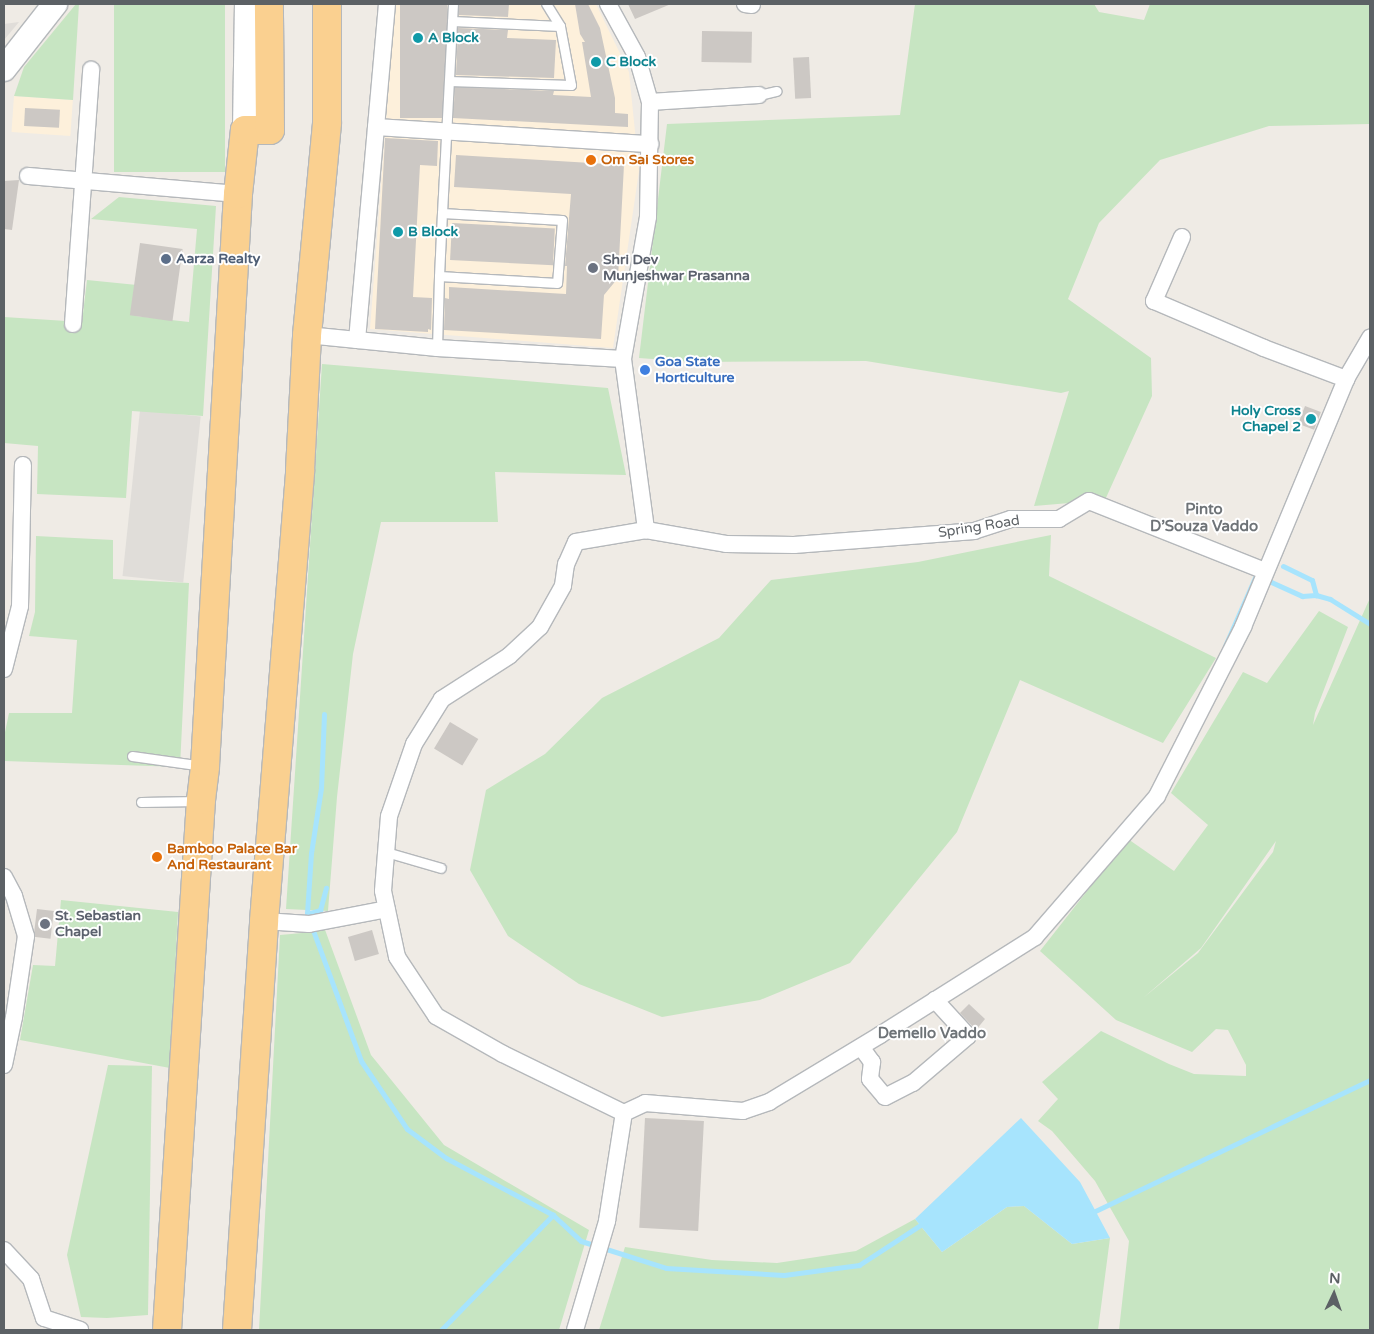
<!DOCTYPE html>
<meta charset="utf-8">
<style>
body{margin:0}
#map{position:relative;width:1374px;height:1334px;overflow:hidden;background:#efebe5;font-family:"Varela Round",sans-serif}
div>[style]{position:absolute}
[style*='--x']{left:calc(var(--x)*1px);top:calc(var(--y)*1px);width:calc(var(--w)*1px);rotate:calc(var(--a)*1deg)}
.commercial>*{inset:0;background:#fdf0db;transform-origin:0 0}
.industrial>*{inset:0;background:#e0ddd9;transform-origin:0 0}
.green>*{inset:0;background:#c7e5c2;transform-origin:0 0}
.water>*{inset:0;background:#a7e4fd}
.stream>*{height:5px;margin:-2.5px;padding:0 2.5px;transform-origin:2.5px;border-radius:2.5px;background:#a7e4fd}
.building>*{inset:0;background:#ccc8c4;transform-origin:0 0}
.roads{filter:drop-shadow(1px 0 #b5b8bb) drop-shadow(-1px 0 #b5b8bb) drop-shadow(0 1px #b5b8bb) drop-shadow(0 -1px #b5b8bb)}
.lane>*{height:9px;margin:-4.5px;padding:0 4.5px;transform-origin:4.5px;border-radius:4.5px;background:#fff}
.street>*{height:16px;margin:-8px;padding:0 8px;transform-origin:8px;border-radius:8px;background:#fff}
.secondary>*{height:24px;margin:-12px;padding:0 12px;transform-origin:12px;border-radius:12px;background:#fff}
.highway>*{height:28px;margin:-14px;padding:0 14px;transform-origin:14px;border-radius:14px;background:#fad090}
.dots>*{width:14px;height:14px;translate:-50% -50%;box-sizing:border-box;border:2px solid #fff;border-radius:50%}
span{translate:-50% -50%;white-space:nowrap;text-align:center;line-height:1.15;-webkit-text-stroke:4px #fff;paint-order:stroke}
.culture-label{font-size:14px;color:#0d838f;font-weight:700}
.left{translate:0 -50%;text-align:left}
.right{translate:-100% -50%;text-align:right}
.food-label{font-size:14px;color:#c56008;font-weight:700}
.service-label{font-size:14px;color:#4e5e75;font-weight:700}
.worship-label{font-size:14px;color:#5b616d;font-weight:700}
.shop-label{font-size:14px;color:#366cbe;font-weight:700}
.street-label{font-size:14px;color:#5c6165}
.neighbourhood-label{font-size:15px;color:#6e7377;font-weight:700}
.frame{position:absolute;inset:0;border:5px solid #5c6165;pointer-events:none}
.north{position:absolute;left:1309px;top:1269px;width:50px;height:50px;-webkit-text-stroke:4px #fff;paint-order:stroke;rotate:3deg;font-size:14px;font-weight:700;line-height:20px;text-align:center;color:#5c6165}
.north::after{content:'';display:block;margin:auto;width:18px;height:22px;background:#5c6165;clip-path:polygon(50% 0,100% 100%,50% 72%,0 100%)}
</style>
<div id="map">
<div class="commercial">
<i style="clip-path:polygon(395px 4px,596px 4px,629px 72px,639px 171px,613px 348px,370px 329px)"></i>
<i style="left:14px;top:96px;width:59px;height:36px;rotate:4deg"></i>
</div>
<div class="industrial">
<i style="clip-path:polygon(19px 22px,4px 40px,4px 24px)"></i>
<i style="left:140px;top:410px;width:61px;height:167px;rotate:6deg"></i>
</div>
<div class="green">
<i style="clip-path:polygon(76px 4px,79px 4px,73px 100px,14px 96px,24px 67px)"></i>
<i style="left:114px;top:4px;width:111px;height:168px"></i>
<i style="clip-path:polygon(915px 4px,1094px 4px,1099px 12px,1144px 20px,1150px 4px,1370px 4px,1370px 124px,1269px 126px,1160px 160px,1099px 223px,1068px 299px,1151px 358px,1152px 396px,1105px 500px,1034px 506px,1069px 391px,1061px 393px,866px 361px,693px 362px,639px 358px,667px 124px,900px 115px)"></i>
<i style="clip-path:polygon(119px 197px,216px 206px,203px 416px,132px 411px,126px 498px,37px 494px,38px 446px,4px 443px,4px 317px,82px 322px,87px 280px,137px 285px,136px 316px,189px 322px,197px 229px,91px 219px)"></i>
<i style="clip-path:polygon(322px 364px,608px 388px,626px 475px,495px 472px,498px 522px,381px 522px,353px 654px,337px 797px,328px 911px,286px 909px)"></i>
<i style="clip-path:polygon(1051px 535px,1049px 576px,1216px 658px,1163px 743px,1020px 680px,957px 832px,850px 963px,760px 1000px,662px 1017px,579px 984px,508px 936px,470px 870px,486px 790px,545px 754px,602px 698px,719px 638px,771px 580px,918px 562px)"></i>
<i style="clip-path:polygon(36px 536px,113px 540px,113px 579px,189px 583px,180px 767px,4px 761px,4px 737px,9px 713px,72px 713px,77px 640px,29px 636px,35px 612px)"></i>
<i style="clip-path:polygon(evenodd,1370px 598px,1370px 1330px,1119px 1330px,1129px 1241px,1095px 1181px,1052px 1131px,1038px 1121px,1058px 1099px,1042px 1082px,1101px 1031px,1169px 1064px,1194px 1074px,1246px 1076px,1246px 1065px,1228px 1030px,1216px 1029px,1192px 1052px,1116px 1020px,1040px 951px,1128px 839px,1174px 871px,1208px 825px,1171px 793px,1243px 672px,1267px 683px,1319px 611px,1348px 627px,1315px 713px,1313px 725px,1370px 598px,1276px 841px,1273px 852px,1198px 953px,1143px 998px,1201px 948px,1276px 841px)"></i>
<i style="clip-path:polygon(61px 900px,178px 912px,170px 1068px,20px 1040px,33px 965px,55px 966px)"></i>
<i style="clip-path:polygon(324px 927px,371px 1055px,444px 1145px,589px 1230px,559px 1330px,259px 1330px,280px 935px,302px 933px)"></i>
<i style="clip-path:polygon(108px 1065px,152px 1066px,148px 1315px,107px 1318px,81px 1317px,67px 1255px)"></i>
<i style="clip-path:polygon(1024px 1206px,1072px 1244px,1110px 1238px,1098px 1330px,599px 1330px,625px 1247px,712px 1260px,777px 1263px,856px 1251px,915px 1219px,942px 1252px,1007px 1207px)"></i>
</div>
<div class="water">
<i style="clip-path:polygon(1021px 1118px,1080px 1182px,1110px 1238px,1072px 1244px,1024px 1206px,1007px 1207px,942px 1252px,915px 1219px)"></i>
</div>
<div class="stream">
<i style="--x:1283;--y:566;--w:32;--a:26"></i>
<i style="--x:1312;--y:580;--w:16;--a:75"></i>
<i style="--x:1225;--y:646;--w:77;--a:-66.4"></i>
<i style="--x:1256;--y:575;--w:51;--a:24.5"></i>
<i style="--x:1302;--y:596;--w:14;--a:-4"></i>
<i style="--x:1316;--y:595;--w:15;--a:16"></i>
<i style="--x:1330;--y:599;--w:47;--a:32"></i>
<i style="--x:324;--y:714;--w:74;--a:92.3"></i>
<i style="--x:321;--y:788;--w:66;--a:98.7"></i>
<i style="--x:311;--y:853;--w:61;--a:93.8"></i>
<i style="--x:307;--y:914;--w:157;--a:69.8"></i>
<i style="--x:361;--y:1061;--w:82;--a:55.9"></i>
<i style="--x:407;--y:1129;--w:49;--a:36.6"></i>
<i style="--x:446;--y:1158;--w:121;--a:28"></i>
<i style="--x:553;--y:1215;--w:38;--a:43"></i>
<i style="--x:581;--y:1241;--w:89;--a:17.6"></i>
<i style="--x:666;--y:1268;--w:118;--a:3.4"></i>
<i style="--x:784;--y:1275;--w:76;--a:-7.6"></i>
<i style="--x:859;--y:1265;--w:79;--a:-33.1"></i>
<i style="--x:307;--y:914;--w:14;--a:-17"></i>
<i style="--x:320;--y:910;--w:23;--a:-75"></i>
<i style="--x:1091;--y:1213;--w:309;--a:-25.5"></i>
<i style="--x:441;--y:1330;--w:161;--a:-45.8"></i>
</div>
<div class="building">
<i style="left:400px;top:4px;width:47px;height:114px"></i>
<i style="clip-path:polygon(459px 4px,509px 4px,508px 17px,459px 15px)"></i>
<i style="clip-path:polygon(575px 4px,588px 4px,600px 28px,615px 98px,615px 113px,628px 114px,628px 127px,453px 118px,455px 87px,554px 91px,553px 95px,591px 97px,582px 42px,585px 42px,580px 34px)"></i>
<i style="clip-path:polygon(628px 4px,671px 4px,635px 19px)"></i>
<i style="clip-path:polygon(458px 28px,508px 30px,507px 38px,556px 40px,554px 78px,456px 75px)"></i>
<i style="left:702px;top:31px;width:50px;height:31px;rotate:1deg"></i>
<i style="left:809px;top:57px;width:41px;height:16px;rotate:87deg"></i>
<i style="left:25px;top:108px;width:35px;height:18px;rotate:3deg"></i>
<i style="clip-path:polygon(385px 138px,438px 141px,437px 166px,420px 165px,413px 297px,432px 298px,431px 330px,428px 329px,428px 332px,375px 329px)"></i>
<i style="clip-path:polygon(456px 155px,624px 165px,618px 278px,604px 295px,601px 339px,444px 330px,445px 298px,449px 299px,449px 287px,566px 294px,567px 266px,565px 266px,571px 194px,454px 187px)"></i>
<i style="clip-path:polygon(19px 180px,12px 230px,4px 229px,4px 181px)"></i>
<i style="left:452px;top:223px;width:103px;height:37px;rotate:3deg"></i>
<i style="left:140px;top:243px;width:43px;height:73px;rotate:8deg"></i>
<i style="left:1305px;top:406px;width:17px;height:19px;rotate:21deg"></i>
<i style="left:450px;top:722px;width:33px;height:31px;rotate:31deg"></i>
<i style="left:37px;top:909px;width:17px;height:28px;rotate:7deg"></i>
<i style="left:372px;top:930px;width:25px;height:25px;rotate:74deg"></i>
<i style="clip-path:polygon(969px 1004px,985px 1019px,976px 1030px,960px 1013px)"></i>
<i style="left:645px;top:1118px;width:59px;height:110px;rotate:3deg"></i>
</div>
<div class="roads">
<div class="lane">
<i style="--x:452;--y:21;--w:108;--a:2.7"></i>
<i style="--x:449;--y:81;--w:122;--a:1.9"></i>
<i style="--x:571;--y:85;--w:60;--a:-100.6"></i>
<i style="--x:560;--y:26;--w:26;--a:-122"></i>
<i style="--x:759;--y:95;--w:18;--a:-13"></i>
<i style="--x:442;--y:213;--w:209;--a:-87"></i>
<i style="--x:437;--y:348;--w:72;--a:-88.4"></i>
<i style="--x:439;--y:276;--w:63;--a:-87.3"></i>
<i style="--x:442;--y:213;--w:120;--a:3.3"></i>
<i style="--x:562;--y:220;--w:63;--a:94.5"></i>
<i style="--x:557;--y:283;--w:118;--a:-176.6"></i>
<i style="--x:132;--y:756;--w:72;--a:8"></i>
<i style="--x:141;--y:802;--w:57;--a:-1"></i>
<i style="--x:386;--y:852;--w:57;--a:16.2"></i>
</div>
<div class="street">
<i style="--x:608;--y:4;--w:60;--a:61.3"></i>
<i style="--x:637;--y:57;--w:47;--a:73.9"></i>
<i style="--x:650;--y:102;--w:115;--a:91"></i>
<i style="--x:648;--y:217;--w:144;--a:100"></i>
<i style="--x:623;--y:359;--w:173;--a:82.3"></i>
<i style="--x:646;--y:530;--w:71;--a:170.3"></i>
<i style="--x:576;--y:542;--w:24;--a:114"></i>
<i style="--x:566;--y:564;--w:22;--a:98"></i>
<i style="--x:563;--y:586;--w:47;--a:119.3"></i>
<i style="--x:540;--y:627;--w:42;--a:136.9"></i>
<i style="--x:509;--y:656;--w:80;--a:147.3"></i>
<i style="--x:442;--y:699;--w:53;--a:121.9"></i>
<i style="--x:414;--y:744;--w:76;--a:109.1"></i>
<i style="--x:389;--y:816;--w:75;--a:94.6"></i>
<i style="--x:383;--y:891;--w:67;--a:78"></i>
<i style="--x:397;--y:957;--w:71;--a:56.5"></i>
<i style="--x:436;--y:1016;--w:77;--a:29.6"></i>
<i style="--x:503;--y:1054;--w:135;--a:26"></i>
<i style="--x:745;--y:4;--w:7;--a:8"></i>
<i style="--x:650;--y:102;--w:109;--a:-3.7"></i>
<i style="--x:376;--y:127;--w:275;--a:3.6"></i>
<i style="--x:28;--y:176;--w:211;--a:4.9"></i>
<i style="--x:1182;--y:237;--w:70;--a:113.6"></i>
<i style="--x:1154;--y:301;--w:120;--a:23.1"></i>
<i style="--x:1264;--y:348;--w:88;--a:20.7"></i>
<i style="--x:73;--y:324;--w:255;--a:-85.9"></i>
<i style="--x:307;--y:335;--w:131;--a:5.7"></i>
<i style="--x:437;--y:348;--w:186;--a:3.4"></i>
<i style="--x:357;--y:340;--w:337;--a:-84.9"></i>
<i style="--x:646;--y:530;--w:81;--a:9.9"></i>
<i style="--x:726;--y:544;--w:68;--a:0.8"></i>
<i style="--x:794;--y:545;--w:181;--a:-4.4"></i>
<i style="--x:974;--y:531;--w:39;--a:-18"></i>
<i style="--x:1011;--y:519;--w:48;--a:0"></i>
<i style="--x:1059;--y:519;--w:35;--a:-31"></i>
<i style="--x:1089;--y:501;--w:189;--a:21.7"></i>
<i style="--x:4;--y:669;--w:65;--a:-75.7"></i>
<i style="--x:20;--y:606;--w:141;--a:-88.8"></i>
<i style="--x:4;--y:877;--w:21;--a:62"></i>
<i style="--x:14;--y:896;--w:42;--a:73.3"></i>
<i style="--x:26;--y:936;--w:82;--a:98.4"></i>
<i style="--x:14;--y:1017;--w:49;--a:101.8"></i>
<i style="--x:264;--y:921;--w:45;--a:3.8"></i>
<i style="--x:309;--y:924;--w:79;--a:-10.9"></i>
<i style="--x:861;--y:1047;--w:19;--a:54"></i>
<i style="--x:872;--y:1062;--w:17;--a:97"></i>
<i style="--x:870;--y:1079;--w:23;--a:50"></i>
<i style="--x:885;--y:1097;--w:31;--a:-27"></i>
<i style="--x:913;--y:1083;--w:72;--a:-40.5"></i>
<i style="--x:968;--y:1036;--w:49;--a:-132.5"></i>
<i style="--x:4;--y:1250;--w:40;--a:47"></i>
<i style="--x:31;--y:1279;--w:41;--a:71.6"></i>
<i style="--x:44;--y:1318;--w:38;--a:18"></i>
<i style="--x:575;--y:1330;--w:114;--a:-73.6"></i>
<i style="--x:607;--y:1221;--w:109;--a:-81.1"></i>
<i style="--x:624;--y:1113;--w:23;--a:-25"></i>
<i style="--x:645;--y:1103;--w:98;--a:4.7"></i>
<i style="--x:743;--y:1111;--w:28;--a:-19"></i>
<i style="--x:769;--y:1102;--w:130;--a:-31.1"></i>
<i style="--x:880;--y:1035;--w:183;--a:-32.3"></i>
<i style="--x:1035;--y:937;--w:186;--a:-49.1"></i>
<i style="--x:1157;--y:796;--w:190;--a:-63"></i>
<i style="--x:1243;--y:627;--w:269;--a:-67.4"></i>
<i style="--x:1346;--y:379;--w:48;--a:-59.7"></i>
</div>
<div class="secondary">
<i style="--x:4;--y:69;--w:83;--a:-51.9"></i>
<i style="--x:245;--y:130;--w:126;--a:-89.1"></i>
</div>
<div class="highway">
<i style="--x:167;--y:1330;--w:531;--a:-86.33"></i>
<i style="--x:201;--y:800;--w:34;--a:-83"></i>
<i style="--x:205;--y:766;--w:573;--a:-86.7"></i>
<i style="--x:238;--y:194;--w:64;--a:-83.8"></i>
<i style="--x:245;--y:130;--w:25;--a:0"></i>
<i style="--x:270;--y:130;--w:126;--a:-90.5"></i>
<i style="--x:237;--y:1330;--w:410;--a:-86.2"></i>
<i style="--x:264;--y:921;--w:452;--a:-85.4"></i>
<i style="--x:300;--y:470;--w:135;--a:-87"></i>
<i style="--x:307;--y:335;--w:214;--a:-84.6"></i>
<i style="--x:327;--y:122;--w:118;--a:-90"></i>
</div>
</div>
<div class="dots">
<i style="left:418px;top:38px;background:#0f9aa8"></i>
<i style="left:596px;top:62px;background:#0f9aa8"></i>
<i style="left:591px;top:160px;background:#e8710a"></i>
<i style="left:398px;top:232px;background:#0f9aa8"></i>
<i style="left:166px;top:259px;background:#5c6f8a"></i>
<i style="left:593px;top:268px;background:#6b7280"></i>
<i style="left:645px;top:370px;background:#3f7fe0"></i>
<i style="left:1311px;top:419px;background:#0f9aa8"></i>
<i style="left:157px;top:857px;background:#e8710a"></i>
<i style="left:45px;top:924px;background:#6b7280"></i>
</div>
<div class="culture-label">
<span class="left" style="left:428px;top:38px">A Block</span>
<span class="left" style="left:606px;top:62px">C Block</span>
<span class="left" style="left:408px;top:232px">B Block</span>
<span class="right" style="left:1301px;top:419px">Holy Cross<br>Chapel 2</span>
</div>
<div class="food-label">
<span class="left" style="left:601px;top:160px">Om Sai Stores</span>
<span class="left" style="left:167px;top:857px">Bamboo Palace Bar<br>And Restaurant</span>
</div>
<div class="service-label">
<span class="left" style="left:176px;top:259px">Aarza Realty</span>
</div>
<div class="worship-label">
<span class="left" style="left:603px;top:268px">Shri Dev<br>Munjeshwar Prasanna</span>
<span class="left" style="left:55px;top:924px">St. Sebastian<br>Chapel</span>
</div>
<div class="shop-label">
<span class="left" style="left:655px;top:370px">Goa State<br>Horticulture</span>
</div>
<div class="street-label">
<span style="left:979px;top:527px;rotate:-9deg">Spring Road</span>
</div>
<div class="neighbourhood-label">
<span style="left:1204px;top:518px">Pinto<br>D’Souza Vaddo</span>
<span style="left:932px;top:1034px">Demello Vaddo</span>
</div>
<div class="frame"></div>
<div class="north">N</div>
</div>
